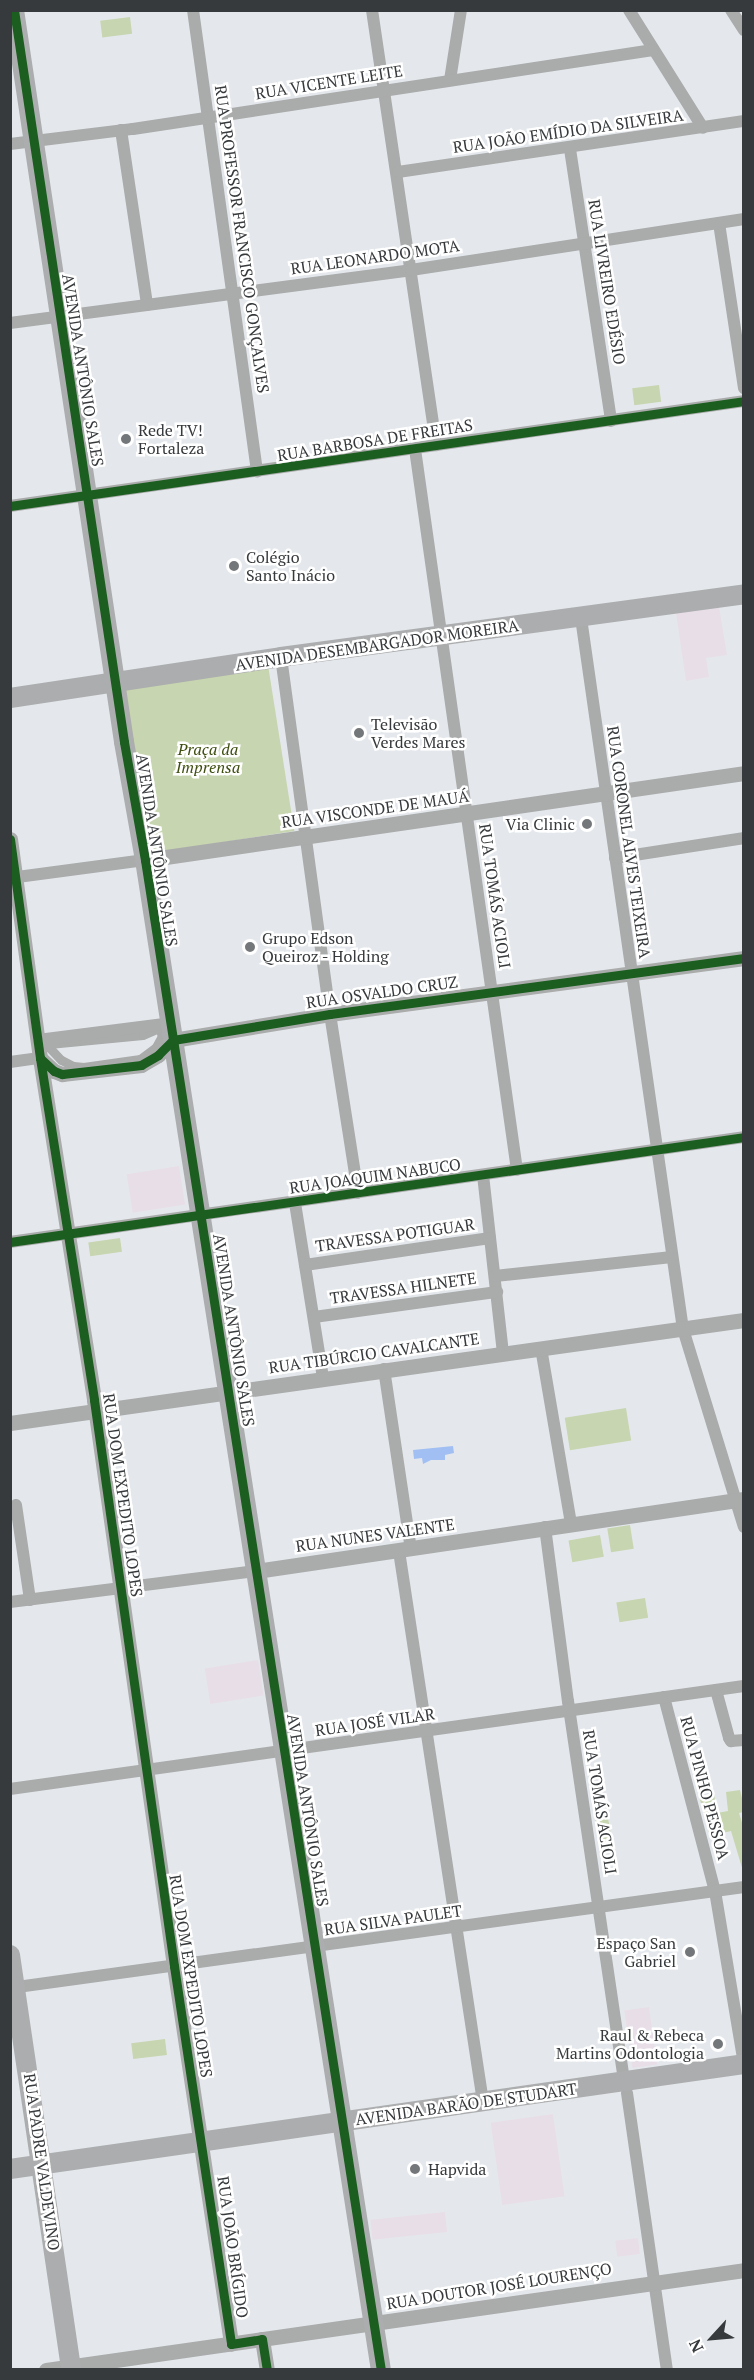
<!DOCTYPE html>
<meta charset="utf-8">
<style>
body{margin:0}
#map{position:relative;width:754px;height:2380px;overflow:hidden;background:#e4e8ec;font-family:"PT Serif",serif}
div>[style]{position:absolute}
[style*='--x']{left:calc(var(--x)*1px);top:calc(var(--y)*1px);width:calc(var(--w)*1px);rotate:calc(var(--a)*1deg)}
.commercial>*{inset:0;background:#e8dee8;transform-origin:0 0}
.green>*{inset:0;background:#c7d5b0;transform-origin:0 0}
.water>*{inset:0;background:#a2bff3}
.pedestrian>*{height:9px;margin:-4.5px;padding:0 4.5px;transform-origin:4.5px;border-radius:4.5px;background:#aaabab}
.minor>*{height:12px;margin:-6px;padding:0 6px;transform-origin:6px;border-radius:6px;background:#aaabab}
.tertiary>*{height:15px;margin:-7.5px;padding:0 7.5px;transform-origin:7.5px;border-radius:7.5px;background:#aaabab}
.primary>*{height:20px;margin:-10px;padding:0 10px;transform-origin:10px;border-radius:10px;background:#acadae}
.cycleway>*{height:9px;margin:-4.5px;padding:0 4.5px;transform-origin:4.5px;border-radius:4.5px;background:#1b5e20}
.dots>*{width:16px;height:16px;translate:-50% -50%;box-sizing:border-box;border:3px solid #fff;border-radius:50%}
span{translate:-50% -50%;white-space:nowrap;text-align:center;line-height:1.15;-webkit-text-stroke:5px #fff;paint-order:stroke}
.street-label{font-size:16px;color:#373a3c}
.poi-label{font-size:16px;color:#373a3c}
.left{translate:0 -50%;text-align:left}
.right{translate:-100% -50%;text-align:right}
.park-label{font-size:16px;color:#3e4e10;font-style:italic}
.frame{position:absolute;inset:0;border:12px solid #373a3c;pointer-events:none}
.north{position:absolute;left:682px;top:2308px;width:60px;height:60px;-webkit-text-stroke:4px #fff;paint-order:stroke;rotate:244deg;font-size:16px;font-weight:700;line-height:24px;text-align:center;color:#373a3c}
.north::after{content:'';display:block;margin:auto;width:21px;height:27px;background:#373a3c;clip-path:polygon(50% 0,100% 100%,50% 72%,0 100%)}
</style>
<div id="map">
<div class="commercial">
<i style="clip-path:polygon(719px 607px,727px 655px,706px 658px,709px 677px,686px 681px,676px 613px)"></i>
<i style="left:179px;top:1166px;width:39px;height:53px;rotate:81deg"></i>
<i style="left:258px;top:1660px;width:36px;height:54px;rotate:81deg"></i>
<i style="left:649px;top:2007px;width:58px;height:25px;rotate:82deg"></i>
<i style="left:553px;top:2114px;width:83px;height:63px;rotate:82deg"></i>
<i style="left:445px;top:2212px;width:20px;height:75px;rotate:84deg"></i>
<i style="left:638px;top:2238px;width:16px;height:23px;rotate:83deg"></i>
</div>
<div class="green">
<i style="left:130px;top:17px;width:17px;height:30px;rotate:83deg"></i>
<i style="left:659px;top:385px;width:17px;height:27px;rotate:83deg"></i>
<i style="left:268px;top:665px;width:168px;height:147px;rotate:81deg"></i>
<i style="left:120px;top:1238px;width:14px;height:32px;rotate:82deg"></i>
<i style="left:626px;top:1408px;width:33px;height:62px;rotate:81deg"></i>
<i style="left:630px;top:1525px;width:24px;height:23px;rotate:81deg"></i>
<i style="left:600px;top:1535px;width:22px;height:32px;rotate:80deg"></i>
<i style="left:645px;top:1598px;width:20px;height:29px;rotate:81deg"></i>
<i style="clip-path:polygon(740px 1790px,744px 1807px,743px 1812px,739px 1813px,743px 1826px,743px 1871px,731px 1831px,710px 1836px,699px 1796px,714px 1794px,717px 1813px,728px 1811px,726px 1792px)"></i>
<i style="left:608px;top:1818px;width:27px;height:13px;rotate:80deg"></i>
<i style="left:165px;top:2039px;width:16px;height:34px;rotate:83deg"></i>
</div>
<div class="water">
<i style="clip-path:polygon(453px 1446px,454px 1453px,445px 1455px,445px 1460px,431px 1460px,423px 1464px,422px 1458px,414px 1459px,413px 1450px)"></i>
</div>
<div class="pedestrian">
<i style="--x:159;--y:1028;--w:9;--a:69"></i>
<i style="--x:162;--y:1036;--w:13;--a:119"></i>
<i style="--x:156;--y:1047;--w:20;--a:143"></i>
<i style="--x:140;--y:1059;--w:57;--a:171.9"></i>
<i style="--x:84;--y:1067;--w:11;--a:-175"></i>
<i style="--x:73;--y:1066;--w:13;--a:-153"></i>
<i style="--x:61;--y:1060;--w:18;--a:-133"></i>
<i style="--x:49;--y:1047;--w:3;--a:-90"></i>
<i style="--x:49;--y:1044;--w:94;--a:-5.5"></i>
<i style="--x:143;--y:1035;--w:17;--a:-24"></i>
</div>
<div class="minor">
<i style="--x:193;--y:10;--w:466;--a:82.1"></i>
<i style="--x:372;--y:10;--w:440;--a:81.6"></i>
<i style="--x:629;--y:10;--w:139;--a:57.9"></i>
<i style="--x:731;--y:10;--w:24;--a:57"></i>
<i style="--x:450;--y:80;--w:71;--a:-81.1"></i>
<i style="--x:121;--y:130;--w:177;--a:81.5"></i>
<i style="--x:10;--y:144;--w:124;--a:-7"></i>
<i style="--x:133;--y:129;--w:526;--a:-8.64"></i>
<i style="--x:570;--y:149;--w:275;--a:81.4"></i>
<i style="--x:398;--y:172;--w:350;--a:-8.4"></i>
<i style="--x:719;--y:223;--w:167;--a:81.4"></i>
<i style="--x:10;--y:323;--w:404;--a:-7.5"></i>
<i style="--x:411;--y:270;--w:337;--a:-8.7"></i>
<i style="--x:415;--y:449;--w:728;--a:81.95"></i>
<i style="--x:10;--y:506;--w:741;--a:-8.14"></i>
<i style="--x:581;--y:618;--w:718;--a:81.84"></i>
<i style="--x:683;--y:1329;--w:207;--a:72.9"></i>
<i style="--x:281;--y:657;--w:360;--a:82.2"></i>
<i style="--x:330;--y:1014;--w:181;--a:81.1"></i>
<i style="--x:615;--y:858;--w:131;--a:-8.8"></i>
<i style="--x:10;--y:878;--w:136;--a:-7.6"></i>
<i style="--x:38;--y:1040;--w:133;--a:-7.3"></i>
<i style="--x:10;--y:1062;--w:30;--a:-8"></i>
<i style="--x:483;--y:1175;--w:178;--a:83.6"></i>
<i style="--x:295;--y:1203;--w:177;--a:80.9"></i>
<i style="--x:10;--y:1242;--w:741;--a:-8.14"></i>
<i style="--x:305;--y:1265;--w:187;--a:-8.3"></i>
<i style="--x:495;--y:1276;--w:178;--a:-6.1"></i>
<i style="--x:314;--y:1317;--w:185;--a:-7.8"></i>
<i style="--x:541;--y:1348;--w:178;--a:80.3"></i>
<i style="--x:384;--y:1369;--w:182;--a:81.5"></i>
<i style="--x:16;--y:1505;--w:96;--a:81.6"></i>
<i style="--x:545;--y:1527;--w:176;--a:82.5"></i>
<i style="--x:568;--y:1701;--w:385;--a:81.6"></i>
<i style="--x:399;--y:1551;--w:557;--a:81.33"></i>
<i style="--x:10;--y:1602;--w:248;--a:-7.2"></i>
<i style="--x:716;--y:1690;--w:50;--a:74.8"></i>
<i style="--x:729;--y:1738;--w:4;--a:56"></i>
<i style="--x:731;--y:1741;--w:13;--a:-4"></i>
<i style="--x:664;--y:1697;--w:201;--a:75.3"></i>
<i style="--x:715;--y:1891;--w:176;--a:80.5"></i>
<i style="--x:10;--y:1789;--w:741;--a:-7.99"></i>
<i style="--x:10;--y:1988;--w:741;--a:-7.83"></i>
<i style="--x:627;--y:2093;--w:280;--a:81.8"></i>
</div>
<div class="tertiary">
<i style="--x:10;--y:839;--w:221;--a:82.2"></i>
<i style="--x:40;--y:1058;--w:346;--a:81"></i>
<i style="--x:94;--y:1400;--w:572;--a:81.95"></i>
<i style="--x:174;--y:1966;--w:382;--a:81.4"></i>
<i style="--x:145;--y:860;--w:605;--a:-8.26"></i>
<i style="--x:40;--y:1058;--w:19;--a:43"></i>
<i style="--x:54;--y:1071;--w:9;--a:21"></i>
<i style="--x:62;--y:1074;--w:80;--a:-6.5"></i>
<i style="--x:141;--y:1065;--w:20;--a:-30"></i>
<i style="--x:158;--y:1055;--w:21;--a:-45"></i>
<i style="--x:173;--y:1040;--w:159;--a:-9.4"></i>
<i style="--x:330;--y:1014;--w:418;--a:-7.7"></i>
<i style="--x:10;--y:1423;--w:741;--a:-7.99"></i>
<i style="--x:256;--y:1571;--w:493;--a:-8.4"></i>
<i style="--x:262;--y:2339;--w:31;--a:81"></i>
<i style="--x:46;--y:2370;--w:705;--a:-8.15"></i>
</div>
<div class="primary">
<i style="--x:14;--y:10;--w:740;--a:81.45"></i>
<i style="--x:124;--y:742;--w:120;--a:79.9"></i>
<i style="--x:145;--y:860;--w:1528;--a:81.12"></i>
<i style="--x:10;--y:698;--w:274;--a:-8.6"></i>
<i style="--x:281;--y:657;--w:467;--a:-7.7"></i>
<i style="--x:10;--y:1955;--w:419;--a:81.6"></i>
<i style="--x:10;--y:2169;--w:741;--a:-8.14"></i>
</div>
<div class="cycleway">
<i style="--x:14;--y:10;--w:740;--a:81.45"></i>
<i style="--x:124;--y:742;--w:120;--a:79.9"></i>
<i style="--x:145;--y:860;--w:1528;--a:81.12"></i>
<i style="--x:10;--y:506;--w:741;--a:-8.14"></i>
<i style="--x:10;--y:839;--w:221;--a:82.2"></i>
<i style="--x:40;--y:1058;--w:346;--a:81"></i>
<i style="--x:94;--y:1400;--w:572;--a:81.95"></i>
<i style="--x:174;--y:1966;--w:382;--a:81.4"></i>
<i style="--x:231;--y:2344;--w:31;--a:-9"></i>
<i style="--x:262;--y:2339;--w:31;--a:81"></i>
<i style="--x:40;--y:1058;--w:19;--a:43"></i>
<i style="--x:54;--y:1071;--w:9;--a:21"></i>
<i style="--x:62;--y:1074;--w:80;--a:-6.5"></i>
<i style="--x:141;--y:1065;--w:20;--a:-30"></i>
<i style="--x:158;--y:1055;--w:21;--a:-45"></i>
<i style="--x:173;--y:1040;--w:159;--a:-9.4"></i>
<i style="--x:330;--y:1014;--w:418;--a:-7.7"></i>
<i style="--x:10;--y:1242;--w:741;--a:-8.14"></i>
</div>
<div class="dots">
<i style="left:126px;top:439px;background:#74777a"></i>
<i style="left:234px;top:566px;background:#74777a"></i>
<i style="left:359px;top:733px;background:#74777a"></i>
<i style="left:587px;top:824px;background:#74777a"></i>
<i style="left:250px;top:947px;background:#74777a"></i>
<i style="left:690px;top:1952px;background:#74777a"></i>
<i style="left:718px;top:2044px;background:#74777a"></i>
<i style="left:415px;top:2169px;background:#74777a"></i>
</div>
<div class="street-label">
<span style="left:329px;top:82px;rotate:-9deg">RUA VICENTE LEITE</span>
<span style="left:568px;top:131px;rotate:-8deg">RUA JOÃO EMÍDIO DA SILVEIRA</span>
<span style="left:242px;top:239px;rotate:82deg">RUA PROFESSOR FRANCISCO GONÇALVES</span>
<span style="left:375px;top:257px;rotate:-8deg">RUA LEONARDO MOTA</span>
<span style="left:607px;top:282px;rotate:81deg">RUA LIVREIRO EDÉSIO</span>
<span style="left:83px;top:370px;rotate:81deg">AVENIDA ANTÔNIO SALES</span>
<span style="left:375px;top:440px;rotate:-9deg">RUA BARBOSA DE FREITAS</span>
<span style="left:377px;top:645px;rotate:-8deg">AVENIDA DESEMBARGADOR MOREIRA</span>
<span style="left:375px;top:809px;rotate:-8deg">RUA VISCONDE DE MAUÁ</span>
<span style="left:629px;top:842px;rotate:82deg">RUA CORONEL ALVES TEIXEIRA</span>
<span style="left:157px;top:850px;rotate:81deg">AVENIDA ANTÔNIO SALES</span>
<span style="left:495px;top:896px;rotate:82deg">RUA TOMÁS ACIOLI</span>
<span style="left:382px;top:992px;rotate:-8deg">RUA OSVALDO CRUZ</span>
<span style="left:375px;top:1176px;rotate:-8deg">RUA JOAQUIM NABUCO</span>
<span style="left:395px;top:1235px;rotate:-8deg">TRAVESSA POTIGUAR</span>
<span style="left:403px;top:1288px;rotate:-8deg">TRAVESSA HILNETE</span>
<span style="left:234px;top:1330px;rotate:81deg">AVENIDA ANTÔNIO SALES</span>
<span style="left:374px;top:1353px;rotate:-8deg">RUA TIBÚRCIO CAVALCANTE</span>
<span style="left:123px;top:1495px;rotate:82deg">RUA DOM EXPEDITO LOPES</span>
<span style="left:375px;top:1535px;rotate:-8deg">RUA NUNES VALENTE</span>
<span style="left:375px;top:1722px;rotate:-8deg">RUA JOSÉ VILAR</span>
<span style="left:705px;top:1788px;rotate:75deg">RUA PINHO PESSOA</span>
<span style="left:600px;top:1802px;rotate:81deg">RUA TOMÁS ACIOLI</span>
<span style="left:308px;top:1810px;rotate:81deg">AVENIDA ANTÔNIO SALES</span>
<span style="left:393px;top:1920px;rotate:-8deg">RUA SILVA PAULET</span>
<span style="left:191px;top:1976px;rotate:81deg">RUA DOM EXPEDITO LOPES</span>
<span style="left:466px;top:2104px;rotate:-8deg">AVENIDA BARÃO DE STUDART</span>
<span style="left:42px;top:2162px;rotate:82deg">RUA PADRE VALDEVINO</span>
<span style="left:233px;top:2247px;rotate:82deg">RUA JOÃO BRÍGIDO</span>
<span style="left:499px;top:2286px;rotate:-9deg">RUA DOUTOR JOSÉ LOURENÇO</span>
</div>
<div class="poi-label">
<span class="left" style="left:138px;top:439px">Rede TV!<br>Fortaleza</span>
<span class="left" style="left:246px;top:566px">Colégio<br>Santo Inácio</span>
<span class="left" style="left:371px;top:733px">Televisão<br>Verdes Mares</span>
<span class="right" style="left:575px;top:824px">Via Clinic</span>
<span class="left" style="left:262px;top:947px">Grupo Edson<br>Queiroz - Holding</span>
<span class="right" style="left:676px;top:1952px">Espaço San<br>Gabriel</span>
<span class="right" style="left:704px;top:2044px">Raul &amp; Rebeca<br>Martins Odontologia</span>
<span class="left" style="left:428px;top:2169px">Hapvida</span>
</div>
<div class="park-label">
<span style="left:208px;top:758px">Praça da<br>Imprensa</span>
</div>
<div class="frame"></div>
<div class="north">N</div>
</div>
